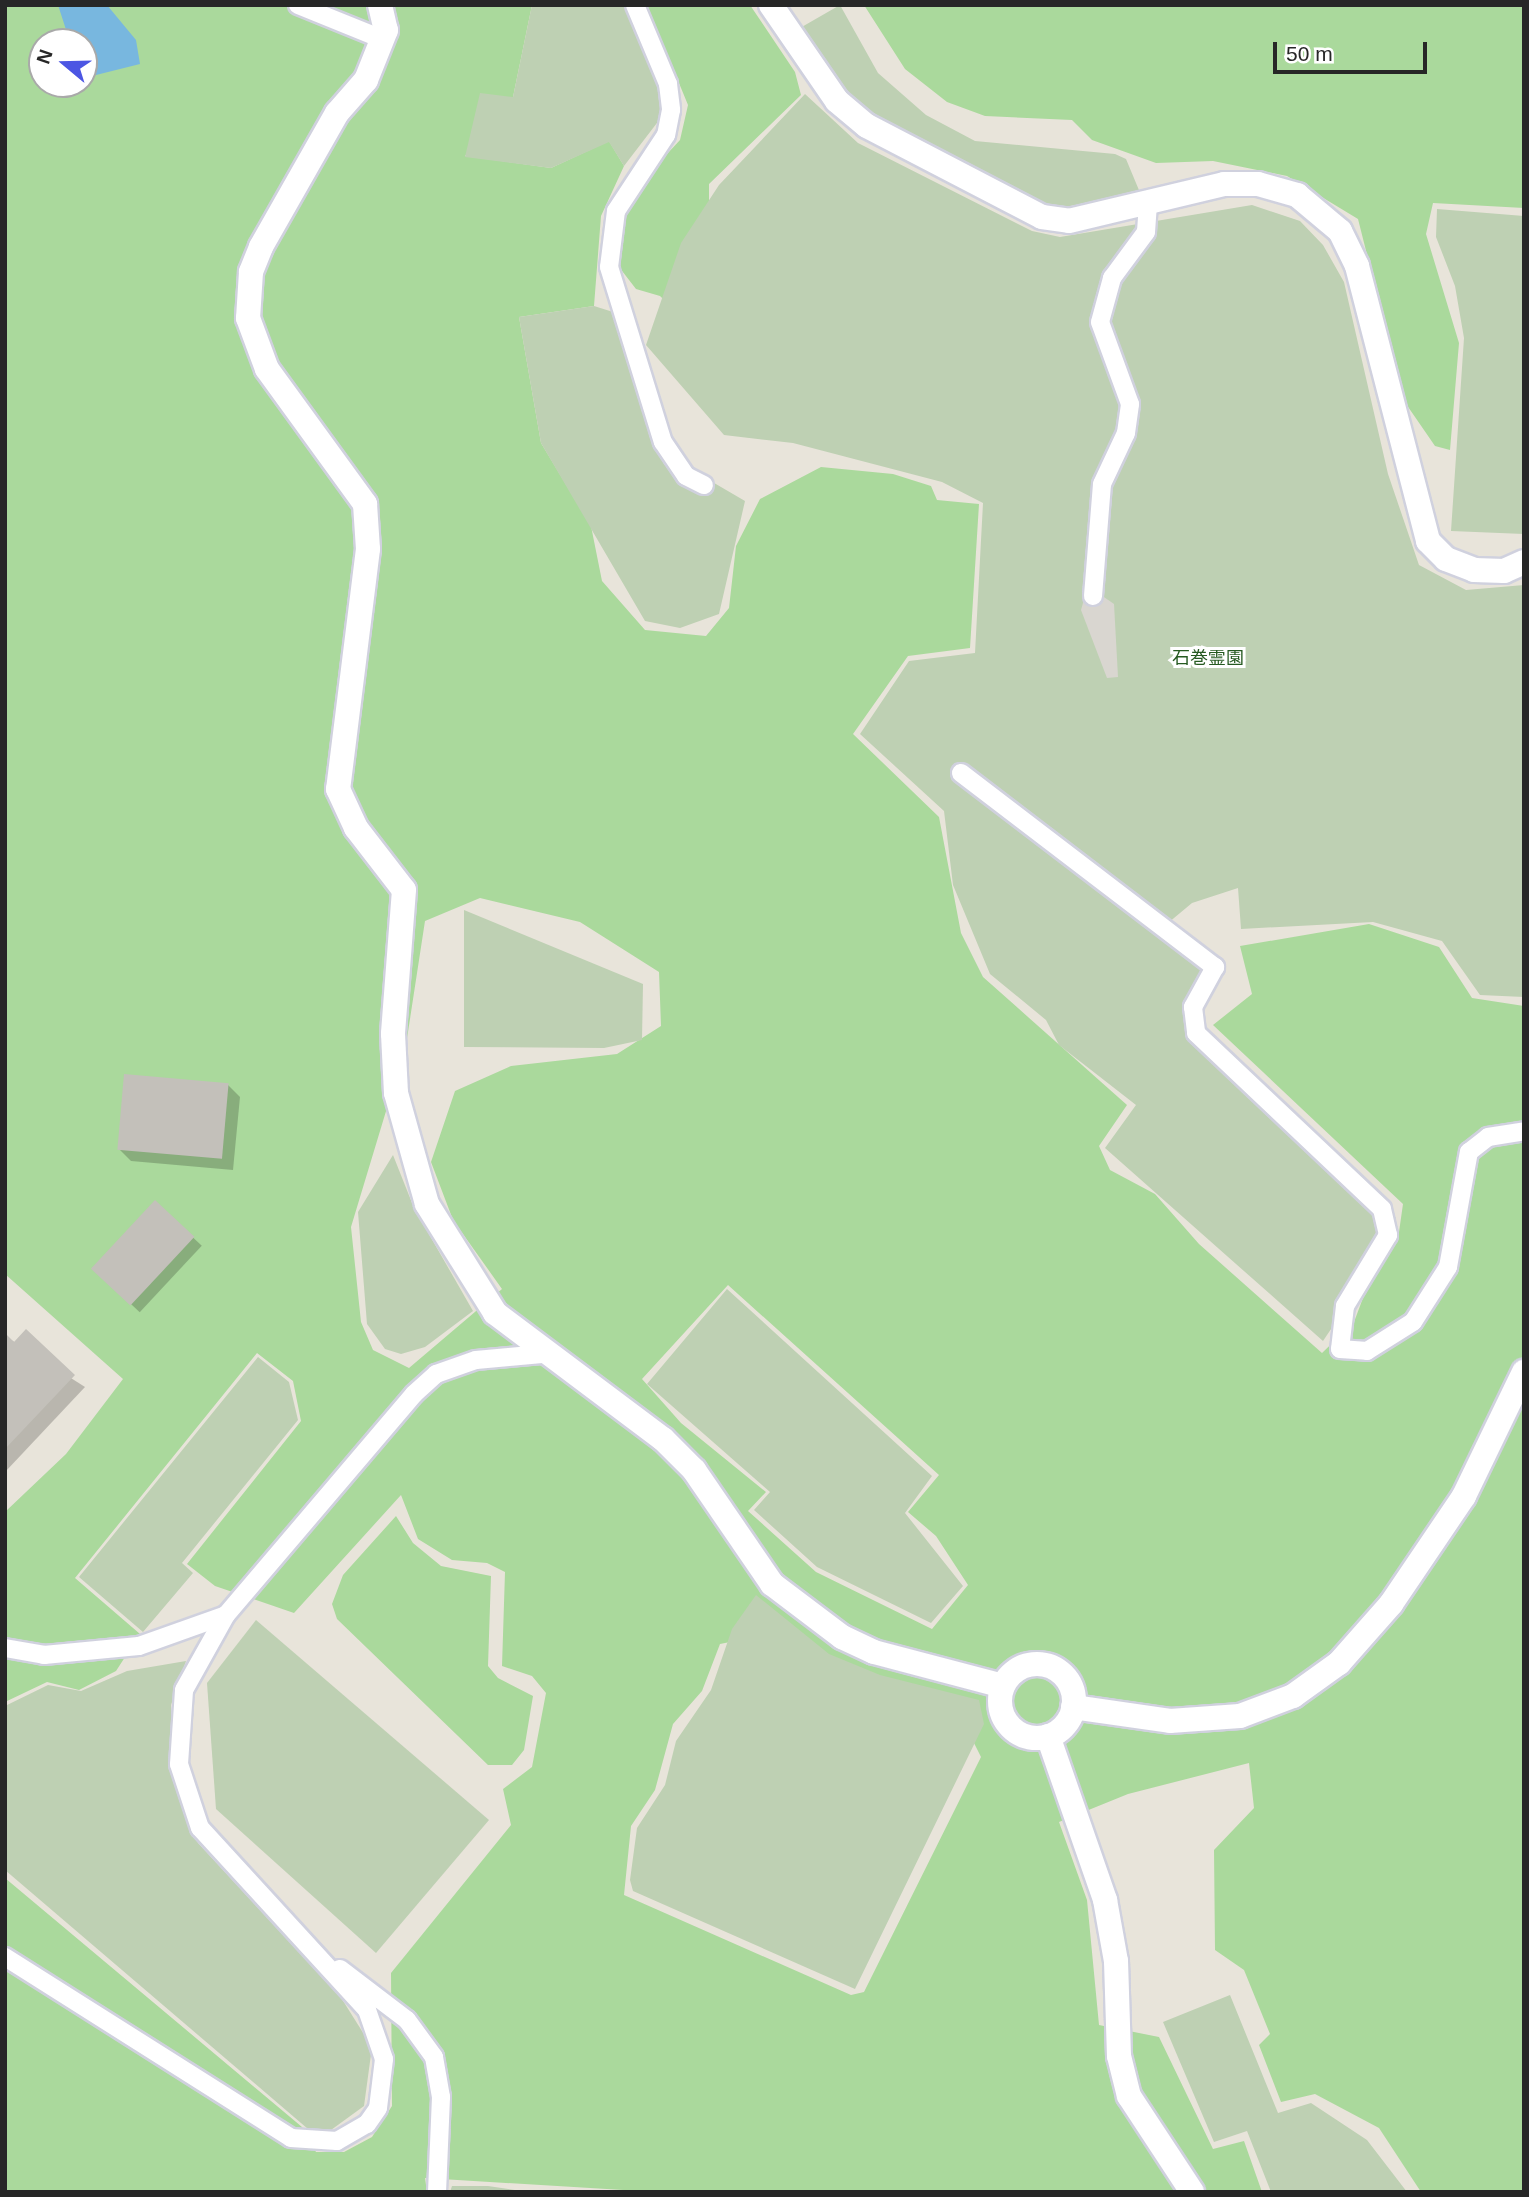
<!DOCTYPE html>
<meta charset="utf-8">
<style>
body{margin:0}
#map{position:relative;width:1529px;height:2197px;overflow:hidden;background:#e8e4da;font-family:Helvetica,"Noto Sans JP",sans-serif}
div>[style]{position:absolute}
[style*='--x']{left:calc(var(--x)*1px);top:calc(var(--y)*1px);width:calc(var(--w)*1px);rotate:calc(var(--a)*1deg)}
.green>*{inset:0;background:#aad99c}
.cemetery>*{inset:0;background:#bed0b3}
.plaza>*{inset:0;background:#d9d6d0}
.water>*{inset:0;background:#78b7df}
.shadow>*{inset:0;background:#0003;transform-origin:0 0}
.building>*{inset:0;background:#c3c0ba;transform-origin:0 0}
.roads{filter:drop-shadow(2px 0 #d0d1de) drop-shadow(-2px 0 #d0d1de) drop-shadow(0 2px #d0d1de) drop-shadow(0 -2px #d0d1de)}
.street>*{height:18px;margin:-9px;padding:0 9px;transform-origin:9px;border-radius:9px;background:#fff}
.secondary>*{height:24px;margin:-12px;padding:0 12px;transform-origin:12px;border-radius:12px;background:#fff}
.secondary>.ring{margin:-12px;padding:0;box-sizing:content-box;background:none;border:24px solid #fff;border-radius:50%}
span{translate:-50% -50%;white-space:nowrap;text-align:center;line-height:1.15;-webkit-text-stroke:6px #fff;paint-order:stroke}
.park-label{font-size:18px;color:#265a21}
.frame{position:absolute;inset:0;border:7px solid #272727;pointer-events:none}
.north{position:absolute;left:28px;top:28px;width:70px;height:70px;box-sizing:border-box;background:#fff;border:2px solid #a9a9a9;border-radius:50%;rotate:289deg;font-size:19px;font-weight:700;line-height:28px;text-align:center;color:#272727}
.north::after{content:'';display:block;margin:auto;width:24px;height:32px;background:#4c56e3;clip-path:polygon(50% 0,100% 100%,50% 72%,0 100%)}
.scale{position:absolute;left:1273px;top:42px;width:154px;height:32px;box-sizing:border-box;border:4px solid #272727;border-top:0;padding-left:9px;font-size:21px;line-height:24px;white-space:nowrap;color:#272727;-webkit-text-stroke:5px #fff;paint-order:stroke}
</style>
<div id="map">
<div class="green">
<i style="clip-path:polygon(evenodd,5px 5px,532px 5px,513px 97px,465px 156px,551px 168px,609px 141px,624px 166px,601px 216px,594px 306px,519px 317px,541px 443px,591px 526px,602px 581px,645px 630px,706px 636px,729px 608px,736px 546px,760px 499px,821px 467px,893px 474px,931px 486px,937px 500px,979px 504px,970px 648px,908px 656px,853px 734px,939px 817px,961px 933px,983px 977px,1127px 1105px,1099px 1146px,1110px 1170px,1155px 1194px,1199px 1244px,1322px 1353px,1354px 1322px,1372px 1274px,1399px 1232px,1403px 1204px,1213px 1025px,1252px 994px,1240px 946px,1369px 924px,1439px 947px,1472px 998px,1524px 1006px,1524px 2192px,1421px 2192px,1379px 2128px,1315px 2094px,1281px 2102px,1259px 2045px,1270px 2034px,1244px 1970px,1215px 1950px,1214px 1850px,1254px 1808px,1249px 1763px,1128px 1794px,1059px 1822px,1087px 1900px,1099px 2025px,1159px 2037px,1213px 2149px,1244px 2141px,1262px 2192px,656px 2192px,425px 2178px,427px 2192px,5px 2192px,5px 1878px,302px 2127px,316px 2152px,344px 2152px,372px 2137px,392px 2106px,391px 1973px,511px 1825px,503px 1789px,532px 1767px,546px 1693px,532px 1676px,502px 1666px,505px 1572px,487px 1563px,452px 1560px,418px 1539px,401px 1495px,294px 1613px,215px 1586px,187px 1564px,301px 1421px,293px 1381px,257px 1353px,75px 1578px,140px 1634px,116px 1671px,79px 1690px,47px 1682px,5px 1702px,5px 1512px,66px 1454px,123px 1379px,5px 1274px,5px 5px,42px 42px,84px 42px,84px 84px,42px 84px,42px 42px,5px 5px,480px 898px,580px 922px,659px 972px,661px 1026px,617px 1054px,511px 1066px,455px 1091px,431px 1162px,453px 1220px,502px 1289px,409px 1368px,373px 1350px,361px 1322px,351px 1227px,406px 1045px,425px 921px,480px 898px,5px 5px,728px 1285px,939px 1475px,908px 1512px,936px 1536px,968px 1585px,932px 1629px,816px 1572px,748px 1511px,766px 1492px,681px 1423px,642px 1379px,728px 1285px,5px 5px,745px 1639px,967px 1729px,981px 1757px,864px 1992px,851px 1995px,624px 1895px,631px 1826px,655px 1790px,673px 1724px,702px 1691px,720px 1644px,745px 1639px)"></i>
<i style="clip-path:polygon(647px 5px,750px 5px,795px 72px,801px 95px,709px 184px,709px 233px,1033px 514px,683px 318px,660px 296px,636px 289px,619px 267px,615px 239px,628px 196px,680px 140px,688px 105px)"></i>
<i style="clip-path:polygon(864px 5px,1524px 5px,1524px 208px,1433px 203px,1426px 234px,1459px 343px,1450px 450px,1435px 446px,1404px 401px,1358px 219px,1287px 176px,1213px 161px,1156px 163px,1092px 140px,1072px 120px,985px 116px,947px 102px,905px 69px)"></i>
<i style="clip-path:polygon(396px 1516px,413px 1543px,441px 1566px,491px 1576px,488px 1666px,498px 1678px,533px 1696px,524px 1750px,512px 1765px,488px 1765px,337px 1619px,332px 1604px,343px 1575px)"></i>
</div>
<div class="cemetery">
<i style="clip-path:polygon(532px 5px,628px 5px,662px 92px,660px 119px,624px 166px,609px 142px,551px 168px,465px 157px,480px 93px,513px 97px)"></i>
<i style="clip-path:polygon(840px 5px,878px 73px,926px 115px,975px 141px,1115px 154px,1126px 159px,1141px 195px,1051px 209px,909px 142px,857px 104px,800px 28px)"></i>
<i style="clip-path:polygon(805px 94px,858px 143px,1032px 231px,1060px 237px,1252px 205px,1300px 221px,1323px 245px,1344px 282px,1388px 474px,1419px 565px,1466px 590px,1524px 585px,1524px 997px,1480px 995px,1442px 941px,1373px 922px,1241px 929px,1238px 888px,1192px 903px,1168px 923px,1224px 965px,1200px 1008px,1200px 1026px,1396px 1218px,1394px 1235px,1323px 1341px,1105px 1148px,1136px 1105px,1059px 1045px,1046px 1020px,990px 974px,953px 885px,944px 811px,860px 734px,909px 661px,975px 653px,983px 503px,942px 482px,793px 443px,724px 435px,646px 345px,681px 243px,719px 185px)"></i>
<i style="clip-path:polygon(1437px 209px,1524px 216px,1524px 534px,1451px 531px,1464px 338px,1455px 286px,1436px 237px)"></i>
<i style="clip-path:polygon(594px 306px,613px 312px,664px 464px,684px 486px,704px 495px,709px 480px,745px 501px,719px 614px,680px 628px,645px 621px,541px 443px,519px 317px)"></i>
<i style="clip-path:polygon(464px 910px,643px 984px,642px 1040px,604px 1048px,464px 1047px)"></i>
<i style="clip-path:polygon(393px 1155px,414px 1208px,473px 1311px,425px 1347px,401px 1354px,385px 1349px,367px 1324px,358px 1212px)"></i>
<i style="clip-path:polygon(727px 1289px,932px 1476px,905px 1513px,963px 1586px,931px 1623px,817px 1567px,754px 1510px,770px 1492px,647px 1384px)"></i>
<i style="clip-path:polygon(258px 1357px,289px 1382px,298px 1420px,182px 1563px,193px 1573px,143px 1632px,79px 1577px)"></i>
<i style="clip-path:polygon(756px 1595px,829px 1654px,880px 1675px,979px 1700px,984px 1724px,855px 1989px,633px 1891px,630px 1880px,637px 1828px,665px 1785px,676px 1741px,711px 1690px,732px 1629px)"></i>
<i style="clip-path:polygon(256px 1620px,489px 1820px,376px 1953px,216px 1809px,207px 1683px)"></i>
<i style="clip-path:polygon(186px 1661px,171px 1705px,171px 1755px,198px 1843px,340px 1996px,372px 2047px,364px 2106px,331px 2130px,308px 2129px,5px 1870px,5px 1706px,48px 1685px,81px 1691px,127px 1671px)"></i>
<i style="clip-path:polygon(1230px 1995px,1278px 2113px,1311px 2103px,1367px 2140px,1407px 2192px,1271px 2192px,1247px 2131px,1214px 2142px,1163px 2022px)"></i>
<i style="clip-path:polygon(452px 2186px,488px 2186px,528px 2192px,450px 2192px)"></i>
</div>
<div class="plaza">
<i style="clip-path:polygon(1101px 595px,1114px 604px,1118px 677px,1107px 678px,1081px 610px,1085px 596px)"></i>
</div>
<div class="water">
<i style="clip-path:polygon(58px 5px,107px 5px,136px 40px,140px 64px,84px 78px,84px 42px,70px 42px)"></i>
</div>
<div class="shadow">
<i style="clip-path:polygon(228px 1085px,240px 1097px,233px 1170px,131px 1161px,119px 1149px)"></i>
<i style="left:155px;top:1202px;width:64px;height:91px;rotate:43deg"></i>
<i style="clip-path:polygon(5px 1336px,85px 1387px,6px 1471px,5px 1470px)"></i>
</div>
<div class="building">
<i style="left:124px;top:1074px;width:105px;height:76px;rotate:5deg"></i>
<i style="left:155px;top:1200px;width:54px;height:94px;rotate:43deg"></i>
<i style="clip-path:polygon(26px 1329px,75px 1375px,5px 1449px,5px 1333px,14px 1342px)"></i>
</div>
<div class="roads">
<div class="street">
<i style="--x:298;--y:5;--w:91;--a:22"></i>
<i style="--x:635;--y:5;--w:86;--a:67.3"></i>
<i style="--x:668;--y:84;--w:26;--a:83"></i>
<i style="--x:671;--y:110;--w:25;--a:101"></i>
<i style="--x:666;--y:135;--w:91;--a:123.3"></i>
<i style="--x:616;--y:211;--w:56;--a:97.1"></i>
<i style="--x:609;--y:267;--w:183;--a:72.9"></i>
<i style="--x:663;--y:442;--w:41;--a:55.9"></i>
<i style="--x:686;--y:476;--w:20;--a:27"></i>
<i style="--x:1093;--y:596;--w:112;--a:-85.4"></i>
<i style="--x:1102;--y:484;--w:56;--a:-64.8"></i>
<i style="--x:1126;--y:433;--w:29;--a:-82"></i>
<i style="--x:1130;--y:404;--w:87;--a:-110.1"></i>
<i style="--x:1100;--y:322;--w:46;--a:-74.7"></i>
<i style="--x:1112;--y:278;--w:57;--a:-53.5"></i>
<i style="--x:1146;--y:232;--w:29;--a:-86"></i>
<i style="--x:961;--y:773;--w:320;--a:37.4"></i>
<i style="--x:1215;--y:967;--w:46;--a:118.8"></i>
<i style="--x:1193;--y:1007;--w:26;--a:83"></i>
<i style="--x:1196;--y:1033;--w:256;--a:43.4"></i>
<i style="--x:1382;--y:1209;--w:27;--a:77"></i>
<i style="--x:1388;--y:1235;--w:83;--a:121.2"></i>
<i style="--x:1345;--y:1306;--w:43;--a:96.6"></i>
<i style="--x:1340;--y:1349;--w:27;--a:4"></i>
<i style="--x:1367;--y:1351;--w:54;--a:-32.2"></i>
<i style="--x:1413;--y:1322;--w:65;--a:-57.5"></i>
<i style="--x:1448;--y:1267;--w:117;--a:-79.7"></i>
<i style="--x:1469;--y:1152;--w:24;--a:-38"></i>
<i style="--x:1488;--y:1137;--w:36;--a:-9"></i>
<i style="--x:5;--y:1648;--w:40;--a:10"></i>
<i style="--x:44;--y:1655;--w:95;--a:-5.4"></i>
<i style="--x:139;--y:1646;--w:92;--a:-19.6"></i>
<i style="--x:5;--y:1957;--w:338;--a:32.3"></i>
<i style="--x:291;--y:2138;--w:46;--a:3.7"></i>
<i style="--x:337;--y:2141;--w:34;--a:-30"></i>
<i style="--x:367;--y:2124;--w:19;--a:-55"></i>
<i style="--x:378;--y:2108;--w:49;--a:-83"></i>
<i style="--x:384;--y:2059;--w:52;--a:-109.1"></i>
<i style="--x:367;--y:2010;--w:247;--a:-132.5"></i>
<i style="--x:200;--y:1828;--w:67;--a:-108.2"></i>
<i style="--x:179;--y:1764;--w:74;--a:-86.1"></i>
<i style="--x:184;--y:1690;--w:86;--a:-60.8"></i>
<i style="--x:226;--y:1615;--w:290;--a:-49.6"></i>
<i style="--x:414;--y:1394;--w:30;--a:-42"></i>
<i style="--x:436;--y:1374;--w:42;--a:-19.3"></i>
<i style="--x:476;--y:1360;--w:66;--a:-5.2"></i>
<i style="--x:340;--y:1969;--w:84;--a:37.3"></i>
<i style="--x:407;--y:2020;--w:46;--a:53.9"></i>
<i style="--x:434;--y:2057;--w:41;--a:80.1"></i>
<i style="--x:441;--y:2097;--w:94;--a:92.4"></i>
</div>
<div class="secondary">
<i style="--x:380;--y:5;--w:26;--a:77"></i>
<i style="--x:386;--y:30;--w:54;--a:111.8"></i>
<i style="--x:366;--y:80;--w:44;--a:131.3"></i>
<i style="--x:337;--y:113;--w:154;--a:119.6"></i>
<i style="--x:261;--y:247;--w:27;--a:112"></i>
<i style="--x:251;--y:272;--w:46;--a:93.7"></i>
<i style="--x:248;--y:318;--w:54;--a:69.6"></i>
<i style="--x:267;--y:369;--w:167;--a:54"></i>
<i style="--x:365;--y:504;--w:45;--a:86.2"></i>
<i style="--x:368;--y:549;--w:242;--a:97.1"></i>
<i style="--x:338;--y:789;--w:43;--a:65.2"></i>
<i style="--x:356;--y:828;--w:78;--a:52.3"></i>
<i style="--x:404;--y:890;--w:144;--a:94.4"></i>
<i style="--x:393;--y:1034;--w:59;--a:87.1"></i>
<i style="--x:396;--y:1093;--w:115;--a:74.4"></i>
<i style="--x:427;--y:1204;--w:128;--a:58"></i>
<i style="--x:495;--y:1313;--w:210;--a:36.9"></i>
<i style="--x:663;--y:1439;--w:44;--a:45"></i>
<i style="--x:694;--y:1470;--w:138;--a:55.6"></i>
<i style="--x:772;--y:1584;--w:88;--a:37.1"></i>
<i style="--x:842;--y:1637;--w:35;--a:25"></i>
<i style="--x:874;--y:1652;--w:133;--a:14.8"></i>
<i style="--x:771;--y:5;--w:116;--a:55.5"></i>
<i style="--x:837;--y:101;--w:39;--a:40"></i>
<i style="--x:867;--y:126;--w:197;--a:27.5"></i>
<i style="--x:1042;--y:217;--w:27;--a:8"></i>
<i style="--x:1069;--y:221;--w:159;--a:-13.4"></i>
<i style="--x:1224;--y:184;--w:34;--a:0"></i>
<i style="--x:1258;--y:184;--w:41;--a:15.8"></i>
<i style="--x:1297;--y:195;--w:56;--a:39.9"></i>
<i style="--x:1340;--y:231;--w:39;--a:64"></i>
<i style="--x:1357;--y:266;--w:284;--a:75.5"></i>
<i style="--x:1428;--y:541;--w:25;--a:45"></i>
<i style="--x:1446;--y:559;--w:30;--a:21"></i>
<i style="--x:1474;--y:570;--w:30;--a:2"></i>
<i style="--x:1504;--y:571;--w:22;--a:-24"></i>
<i class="ring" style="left:1000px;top:1664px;width:50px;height:50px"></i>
<i style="--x:1073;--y:1707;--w:98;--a:8.2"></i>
<i style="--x:1170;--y:1721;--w:70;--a:-4.1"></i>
<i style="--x:1240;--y:1716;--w:57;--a:-20.7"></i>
<i style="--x:1293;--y:1696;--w:57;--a:-35.7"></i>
<i style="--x:1339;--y:1663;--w:79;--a:-48.6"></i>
<i style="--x:1391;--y:1604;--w:130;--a:-55.9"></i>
<i style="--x:1464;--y:1496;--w:138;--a:-64.2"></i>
<i style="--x:1048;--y:1736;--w:174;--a:70.8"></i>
<i style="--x:1105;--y:1900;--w:62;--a:79.8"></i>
<i style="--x:1116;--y:1961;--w:95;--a:88.2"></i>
<i style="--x:1119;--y:2056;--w:41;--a:76"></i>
<i style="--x:1129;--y:2096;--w:115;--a:56.7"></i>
</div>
</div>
<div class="park-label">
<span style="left:1208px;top:658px">石巻霊園</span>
</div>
<div class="frame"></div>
<div class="north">N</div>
<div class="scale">50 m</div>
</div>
